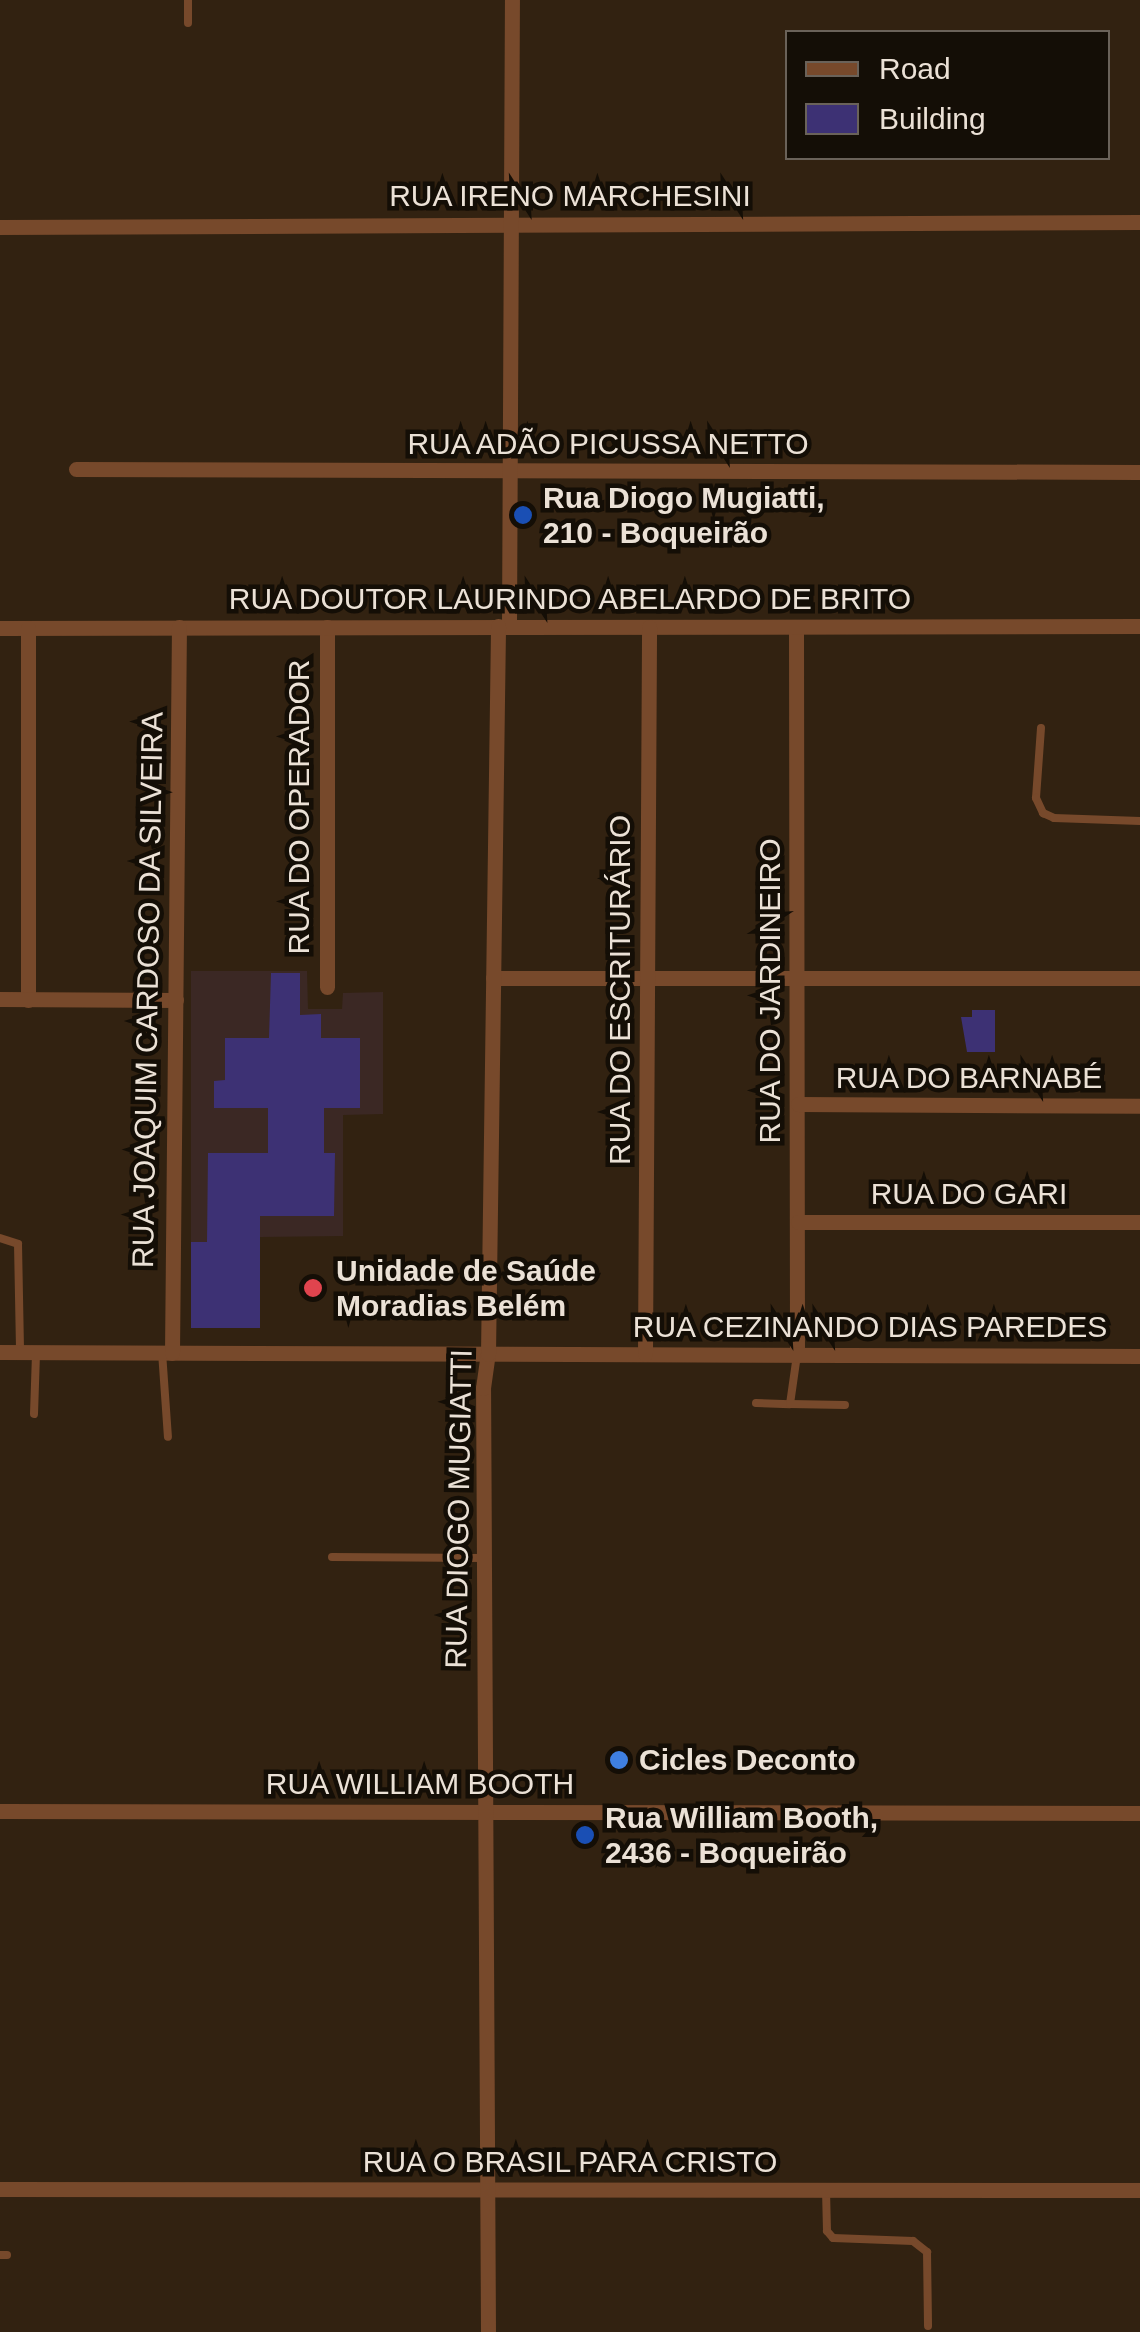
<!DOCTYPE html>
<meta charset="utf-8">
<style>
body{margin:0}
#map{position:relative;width:1140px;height:2332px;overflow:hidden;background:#322211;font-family:Arial,sans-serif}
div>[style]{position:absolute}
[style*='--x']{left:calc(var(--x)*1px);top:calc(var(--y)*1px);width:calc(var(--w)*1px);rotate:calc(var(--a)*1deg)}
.education>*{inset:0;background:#3b2824}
.building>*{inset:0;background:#3d3174}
.service>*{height:8px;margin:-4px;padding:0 4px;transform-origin:4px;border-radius:4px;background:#77492b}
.minor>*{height:15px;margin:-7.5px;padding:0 7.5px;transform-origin:7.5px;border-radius:7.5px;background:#77492b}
.dots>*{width:28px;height:28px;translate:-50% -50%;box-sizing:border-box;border:5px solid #140e06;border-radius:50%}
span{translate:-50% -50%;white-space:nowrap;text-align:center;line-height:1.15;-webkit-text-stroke:9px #140e06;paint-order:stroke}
.street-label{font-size:30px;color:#ebe1d6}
.poi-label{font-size:30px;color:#ebe1d6;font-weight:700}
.left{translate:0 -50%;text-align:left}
.legend{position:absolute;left:785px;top:30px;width:325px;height:130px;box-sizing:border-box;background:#140e06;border:2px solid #6a6259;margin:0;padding:12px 18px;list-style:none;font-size:30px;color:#ebe1d6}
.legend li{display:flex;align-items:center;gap:20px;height:50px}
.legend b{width:50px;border:2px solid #6a6259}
</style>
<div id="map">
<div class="education">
<i style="clip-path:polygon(191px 971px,307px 971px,308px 1009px,342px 1009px,343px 993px,383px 992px,383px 1114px,343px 1115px,343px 1236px,260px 1237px,260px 1328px,191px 1328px)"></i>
</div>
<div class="building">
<i style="clip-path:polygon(271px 973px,300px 973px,300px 1015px,321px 1014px,321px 1038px,360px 1038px,360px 1108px,324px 1108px,324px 1153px,335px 1153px,334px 1216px,260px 1216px,260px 1328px,191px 1328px,191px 1242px,207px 1242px,208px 1153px,268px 1153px,268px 1108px,214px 1108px,214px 1081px,225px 1080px,225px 1038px,269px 1038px)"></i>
<i style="clip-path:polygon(972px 1010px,995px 1010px,995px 1052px,967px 1052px,961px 1017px,972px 1017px)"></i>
</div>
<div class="service">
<i style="--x:188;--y:0;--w:23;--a:90"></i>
<i style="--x:1041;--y:728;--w:70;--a:94.1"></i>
<i style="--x:1036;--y:798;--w:17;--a:65"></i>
<i style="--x:1043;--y:813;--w:12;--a:24"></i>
<i style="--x:1054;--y:818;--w:86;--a:2"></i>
<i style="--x:0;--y:1238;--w:19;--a:18"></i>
<i style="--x:18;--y:1244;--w:108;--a:88.9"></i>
<i style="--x:162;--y:1352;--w:85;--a:86"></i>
<i style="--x:756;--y:1403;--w:34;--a:2"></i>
<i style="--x:790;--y:1404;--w:49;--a:-81.9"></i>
<i style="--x:790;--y:1404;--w:55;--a:1"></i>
<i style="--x:34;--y:1414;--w:61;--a:-88.1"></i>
<i style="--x:332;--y:1557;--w:152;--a:0.4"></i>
<i style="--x:826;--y:2190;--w:41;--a:88.6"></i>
<i style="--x:827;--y:2231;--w:9;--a:49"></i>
<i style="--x:833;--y:2238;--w:80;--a:2.1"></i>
<i style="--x:913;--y:2241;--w:18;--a:38"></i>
<i style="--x:927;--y:2252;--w:74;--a:89.2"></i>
<i style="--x:0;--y:2255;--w:7;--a:0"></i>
</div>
<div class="minor">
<i style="--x:0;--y:227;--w:1140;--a:-0.25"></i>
<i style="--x:76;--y:469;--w:1064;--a:0.16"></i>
<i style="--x:509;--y:626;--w:626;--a:-89.73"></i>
<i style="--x:327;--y:627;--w:360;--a:90"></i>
<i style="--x:796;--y:627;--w:728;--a:89.92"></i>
<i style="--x:0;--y:628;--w:1140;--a:-0.1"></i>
<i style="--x:28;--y:628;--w:372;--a:90"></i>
<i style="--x:493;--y:978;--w:647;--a:0"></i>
<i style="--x:0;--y:999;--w:176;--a:0.3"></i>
<i style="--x:798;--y:1104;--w:342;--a:0.3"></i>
<i style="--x:798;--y:1222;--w:342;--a:0"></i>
<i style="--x:0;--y:1352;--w:1140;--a:0.2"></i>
<i style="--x:172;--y:1353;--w:726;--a:-89.45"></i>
<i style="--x:645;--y:1354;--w:727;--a:-89.68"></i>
<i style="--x:0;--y:1811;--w:1140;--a:0.1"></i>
<i style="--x:0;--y:2189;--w:1140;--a:0.05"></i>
<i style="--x:488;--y:2332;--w:944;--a:-90.3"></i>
<i style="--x:483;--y:1388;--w:34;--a:-82"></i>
<i style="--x:488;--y:1354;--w:728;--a:-89.21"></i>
</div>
<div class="dots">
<i style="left:523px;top:515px;background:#1a4fb4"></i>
<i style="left:313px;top:1288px;background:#e0444e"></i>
<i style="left:619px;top:1760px;background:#3f7fe0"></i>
<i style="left:585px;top:1835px;background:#1a4fb4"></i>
</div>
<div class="street-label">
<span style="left:570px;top:196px">RUA IRENO MARCHESINI</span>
<span style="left:608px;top:444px">RUA ADÃO PICUSSA NETTO</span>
<span style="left:570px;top:599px">RUA DOUTOR LAURINDO ABELARDO DE BRITO</span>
<span style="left:299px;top:807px;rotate:-90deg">RUA DO OPERADOR</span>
<span style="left:148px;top:990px;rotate:-89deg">RUA JOAQUIM CARDOSO DA SILVEIRA</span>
<span style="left:620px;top:990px;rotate:-90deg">RUA DO ESCRITURÁRIO</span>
<span style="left:770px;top:991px;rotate:-90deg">RUA DO JARDINEIRO</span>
<span style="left:969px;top:1078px">RUA DO BARNABÉ</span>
<span style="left:969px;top:1194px">RUA DO GARI</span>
<span style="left:870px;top:1327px">RUA CEZINANDO DIAS PAREDES</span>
<span style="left:459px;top:1509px;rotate:-89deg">RUA DIOGO MUGIATTI</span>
<span style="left:420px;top:1784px">RUA WILLIAM BOOTH</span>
<span style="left:570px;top:2162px">RUA O BRASIL PARA CRISTO</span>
</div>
<div class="poi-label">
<span class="left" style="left:543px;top:515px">Rua Diogo Mugiatti,<br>210 - Boqueirão</span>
<span class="left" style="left:336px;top:1288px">Unidade de Saúde<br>Moradias Belém</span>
<span class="left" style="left:639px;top:1760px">Cicles Deconto</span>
<span class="left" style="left:605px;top:1835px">Rua William Booth,<br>2436 - Boqueirão</span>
</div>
<ul class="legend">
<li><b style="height:12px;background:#77492b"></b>Road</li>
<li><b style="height:28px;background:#3d3174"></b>Building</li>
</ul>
</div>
